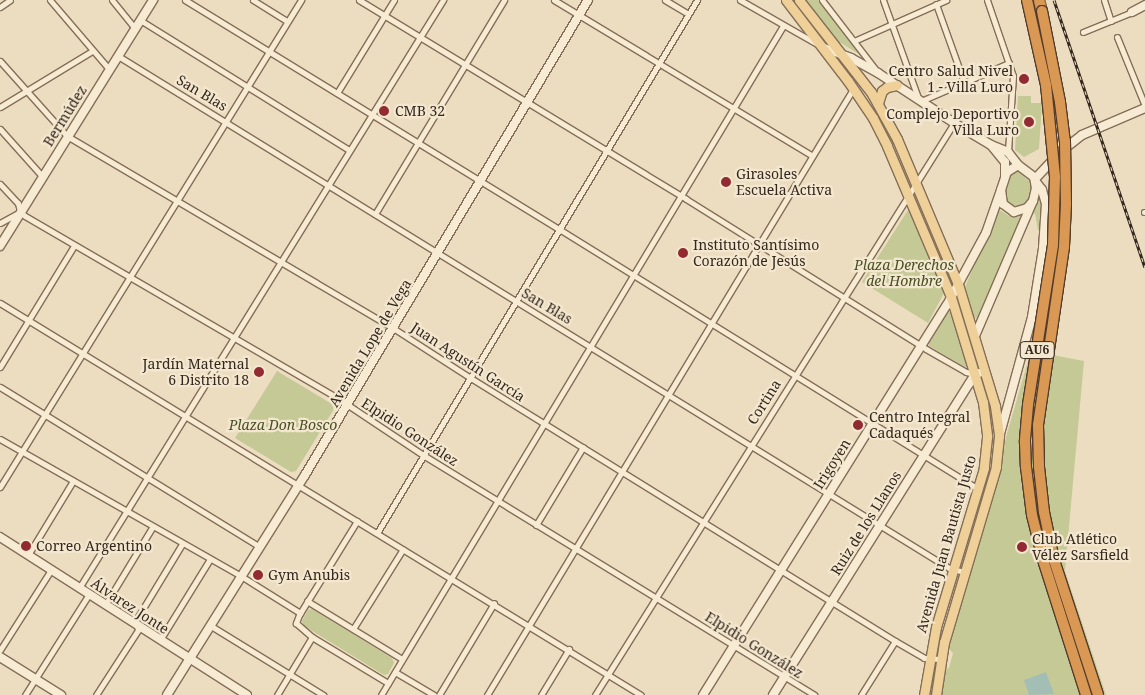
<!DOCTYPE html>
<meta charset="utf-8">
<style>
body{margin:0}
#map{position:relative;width:1145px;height:695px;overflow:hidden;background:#ecddc0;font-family:"Noto Serif",serif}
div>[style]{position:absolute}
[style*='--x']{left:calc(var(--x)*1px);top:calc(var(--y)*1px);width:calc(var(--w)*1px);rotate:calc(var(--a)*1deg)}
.green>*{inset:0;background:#c5c995}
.water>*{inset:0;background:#a3beb5}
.roads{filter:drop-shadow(1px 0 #846e59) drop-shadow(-1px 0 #846e59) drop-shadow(0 1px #846e59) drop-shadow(0 -1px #846e59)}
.street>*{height:5px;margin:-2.5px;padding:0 2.5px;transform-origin:2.5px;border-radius:2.5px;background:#f7ebd3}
.secondary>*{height:8px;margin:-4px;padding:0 4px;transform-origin:4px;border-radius:4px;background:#f7ebd3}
.primary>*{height:9px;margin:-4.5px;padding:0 4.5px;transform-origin:4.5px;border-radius:4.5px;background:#eed098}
.highway>*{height:10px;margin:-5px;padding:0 5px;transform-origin:5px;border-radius:5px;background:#d99853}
.rail>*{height:3px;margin-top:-1.5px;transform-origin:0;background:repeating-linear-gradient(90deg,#f4e7cf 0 4px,#34271d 0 8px);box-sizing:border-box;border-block:1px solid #34271d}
.bridges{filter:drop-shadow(1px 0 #523c2d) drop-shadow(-1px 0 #523c2d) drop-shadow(0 1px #523c2d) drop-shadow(0 -1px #523c2d)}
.highway-bridge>*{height:10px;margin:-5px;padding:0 5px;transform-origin:5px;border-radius:5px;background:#d99853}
.dots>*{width:14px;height:14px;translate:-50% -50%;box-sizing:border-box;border:2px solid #f4e7cf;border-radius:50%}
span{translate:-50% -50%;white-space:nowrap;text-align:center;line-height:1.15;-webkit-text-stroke:4.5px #f4e7cf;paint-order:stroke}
.shield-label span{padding:1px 4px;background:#f4e7cf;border:1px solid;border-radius:4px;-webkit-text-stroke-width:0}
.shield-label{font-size:12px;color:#34271d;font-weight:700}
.poi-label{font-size:14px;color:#34271d}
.right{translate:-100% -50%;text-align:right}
.left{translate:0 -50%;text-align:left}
.street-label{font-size:14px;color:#34271d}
.park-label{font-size:14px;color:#475024;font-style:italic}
</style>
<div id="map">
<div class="green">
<i style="clip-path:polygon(802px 0,818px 0,862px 56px,836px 40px)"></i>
<i style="clip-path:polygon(1018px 96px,1031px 96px,1031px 103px,1042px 103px,1039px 149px,1024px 157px,1015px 150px)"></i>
<i style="clip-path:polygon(1016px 170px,1032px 183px,1033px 192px,1028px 202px,1021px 209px,1009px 208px,1003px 195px,1008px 174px)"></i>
<i style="clip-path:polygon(1038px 194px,1042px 204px,1042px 231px,1038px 230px,1035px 214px,1031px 212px)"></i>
<i style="clip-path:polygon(998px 209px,1011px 217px,1025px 213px,978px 319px,974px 317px,965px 287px)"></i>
<i style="clip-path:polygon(908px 210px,910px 211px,944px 293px,928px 323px,862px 282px)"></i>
<i style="clip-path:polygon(947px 312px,951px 312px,968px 365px,965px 367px,929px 346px,929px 340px)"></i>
<i style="clip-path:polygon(1031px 351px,1084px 361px,1065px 571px,1106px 695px,941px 695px,943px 670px,949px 668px,953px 653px,948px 648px,998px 478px,1006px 437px)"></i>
<i style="clip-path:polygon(277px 371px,332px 404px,334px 409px,296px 471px,291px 472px,235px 438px)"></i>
<i style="clip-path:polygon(312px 609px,392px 658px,394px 663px,388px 674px,384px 675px,304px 626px,302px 621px,308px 610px)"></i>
</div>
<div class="water">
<i style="clip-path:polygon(1046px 672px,1054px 694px,1029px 695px,1024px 680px)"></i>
</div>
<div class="roads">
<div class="street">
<i style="--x:50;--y:0;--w:91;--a:49.5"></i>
<i style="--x:112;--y:0;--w:36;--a:51"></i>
<i style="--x:185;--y:0;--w:439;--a:31.5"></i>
<i style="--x:559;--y:229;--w:493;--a:31.8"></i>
<i style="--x:253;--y:0;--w:40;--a:32"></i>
<i style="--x:359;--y:0;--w:383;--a:31.3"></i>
<i style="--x:686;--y:199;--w:283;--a:32"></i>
<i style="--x:926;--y:349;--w:46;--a:29.9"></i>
<i style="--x:966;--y:372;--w:9;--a:13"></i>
<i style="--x:554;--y:0;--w:300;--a:31.1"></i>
<i style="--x:665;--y:0;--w:27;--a:31"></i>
<i style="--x:740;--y:0;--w:89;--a:29.7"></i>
<i style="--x:822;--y:0;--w:88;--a:52.4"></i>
<i style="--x:883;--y:0;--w:104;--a:70.3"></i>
<i style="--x:987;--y:0;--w:80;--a:71.1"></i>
<i style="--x:1013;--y:76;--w:76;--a:93.8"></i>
<i style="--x:1104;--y:0;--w:22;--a:72"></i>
<i style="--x:936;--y:4;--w:83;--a:70.3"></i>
<i style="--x:0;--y:7;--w:12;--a:-35"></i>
<i style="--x:140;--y:20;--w:246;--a:31.9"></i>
<i style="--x:1083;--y:32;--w:53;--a:-22.2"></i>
<i style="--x:1117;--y:37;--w:74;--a:67.9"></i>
<i style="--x:854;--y:41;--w:101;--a:-24"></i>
<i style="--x:118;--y:56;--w:976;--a:31.64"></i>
<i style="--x:949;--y:568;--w:16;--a:15"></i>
<i style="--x:0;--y:61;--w:101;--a:48.2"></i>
<i style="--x:67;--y:136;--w:378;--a:30.5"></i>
<i style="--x:393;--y:328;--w:90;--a:32.8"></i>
<i style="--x:469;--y:377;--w:501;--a:31.79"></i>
<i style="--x:895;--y:641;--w:34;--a:30"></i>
<i style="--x:924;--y:658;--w:16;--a:4"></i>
<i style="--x:337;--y:93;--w:109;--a:-58.5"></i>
<i style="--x:921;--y:101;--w:96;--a:-23.4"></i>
<i style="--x:0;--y:107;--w:108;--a:-31.3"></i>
<i style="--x:0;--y:129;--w:63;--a:48.2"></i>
<i style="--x:0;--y:184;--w:26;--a:47"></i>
<i style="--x:18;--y:203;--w:9;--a:77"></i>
<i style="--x:20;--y:212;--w:6;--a:39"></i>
<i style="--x:25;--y:216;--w:363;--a:30.2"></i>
<i style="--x:339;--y:399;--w:101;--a:33.7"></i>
<i style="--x:423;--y:455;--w:459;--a:31.5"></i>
<i style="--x:1144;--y:212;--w:1;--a:0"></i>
<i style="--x:375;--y:214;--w:250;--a:-58.9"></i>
<i style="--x:0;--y:223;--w:23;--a:-29"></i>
<i style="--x:0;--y:303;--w:751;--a:31.45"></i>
<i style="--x:0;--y:367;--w:142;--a:-58.6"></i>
<i style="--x:0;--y:387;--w:305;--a:31.6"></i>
<i style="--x:0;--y:439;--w:277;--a:29.6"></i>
<i style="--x:241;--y:576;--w:70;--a:32.1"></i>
<i style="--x:0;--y:487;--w:573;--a:-58.28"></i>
<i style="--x:357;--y:521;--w:110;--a:121.7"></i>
<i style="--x:299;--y:615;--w:9;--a:111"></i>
<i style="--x:296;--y:623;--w:21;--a:41"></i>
<i style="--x:312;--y:637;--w:89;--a:31.2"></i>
<i style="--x:536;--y:525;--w:91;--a:-58.9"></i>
<i style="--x:377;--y:533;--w:622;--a:-59.02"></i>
<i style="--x:28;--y:555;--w:87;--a:-58.7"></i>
<i style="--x:79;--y:588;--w:692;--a:-58.24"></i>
<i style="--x:307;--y:601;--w:111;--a:31.4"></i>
<i style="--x:105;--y:605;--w:92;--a:-58.7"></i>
<i style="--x:211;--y:626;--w:132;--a:31.6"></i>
<i style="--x:353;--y:629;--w:94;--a:-58"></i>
<i style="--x:160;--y:640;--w:95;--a:-58.3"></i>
<i style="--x:0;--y:650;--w:95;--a:-57.5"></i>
<i style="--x:395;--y:672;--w:45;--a:30.5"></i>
<i style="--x:25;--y:695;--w:120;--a:-57.6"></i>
<i style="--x:96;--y:695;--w:77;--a:-57.1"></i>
<i style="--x:138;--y:630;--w:10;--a:-101"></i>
<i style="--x:136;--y:620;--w:89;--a:-58.8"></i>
<i style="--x:277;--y:695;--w:68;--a:-58.9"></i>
<i style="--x:381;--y:695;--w:780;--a:-59"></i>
<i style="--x:439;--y:695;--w:107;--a:-59.1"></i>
<i style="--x:487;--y:695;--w:708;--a:-58.87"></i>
<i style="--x:541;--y:695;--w:54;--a:-58.7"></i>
<i style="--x:595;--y:695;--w:675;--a:-57.89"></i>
<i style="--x:861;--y:695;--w:64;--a:-57.8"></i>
</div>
<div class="secondary">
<i style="--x:1132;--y:12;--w:15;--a:-28"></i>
<i style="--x:824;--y:48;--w:29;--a:20"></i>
<i style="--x:851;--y:58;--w:31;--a:29"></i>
<i style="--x:878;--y:73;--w:91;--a:33.3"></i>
<i style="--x:954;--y:123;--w:43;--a:30.7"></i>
<i style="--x:991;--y:145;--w:18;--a:22"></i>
<i style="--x:1008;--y:152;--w:16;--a:52"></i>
<i style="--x:991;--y:145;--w:22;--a:51"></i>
<i style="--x:1005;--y:162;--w:13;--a:90"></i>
<i style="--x:1018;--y:165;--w:20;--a:37"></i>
<i style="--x:1034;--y:177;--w:11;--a:80"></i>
<i style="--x:1036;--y:188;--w:13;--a:103"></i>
<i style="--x:1033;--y:201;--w:9;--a:131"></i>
<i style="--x:1027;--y:208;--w:14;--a:163"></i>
<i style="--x:1014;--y:212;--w:14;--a:-144"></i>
<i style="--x:1003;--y:204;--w:14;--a:-98"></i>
<i style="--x:1001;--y:190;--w:19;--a:-72"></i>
<i style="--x:1007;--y:172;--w:13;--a:-32"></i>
<i style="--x:1035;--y:179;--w:35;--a:-47"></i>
<i style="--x:1059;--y:153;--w:29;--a:-38"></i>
<i style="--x:1082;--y:135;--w:69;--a:-23.2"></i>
<i style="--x:0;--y:246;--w:290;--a:-58.1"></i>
<i style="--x:975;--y:336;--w:147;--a:-66.8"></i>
<i style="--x:1000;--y:434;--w:121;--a:-74.7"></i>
<i style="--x:1032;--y:317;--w:70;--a:-80.9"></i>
<i style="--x:1043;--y:248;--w:44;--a:-86.1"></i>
<i style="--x:1046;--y:204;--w:15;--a:-106"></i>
<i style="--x:1042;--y:190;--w:10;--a:-127"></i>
<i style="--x:0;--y:537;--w:293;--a:32.6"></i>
<i style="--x:0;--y:657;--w:72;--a:31.9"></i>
<i style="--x:167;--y:695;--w:260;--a:-57.9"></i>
<i style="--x:305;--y:475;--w:553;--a:-59.21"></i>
<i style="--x:703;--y:695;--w:460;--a:-58"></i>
<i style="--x:947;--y:305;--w:82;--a:-61.6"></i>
<i style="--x:986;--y:233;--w:46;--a:-70.8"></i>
<i style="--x:773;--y:695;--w:368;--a:-57.8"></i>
<i style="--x:969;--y:384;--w:12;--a:-59"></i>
<i style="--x:975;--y:374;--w:4;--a:-14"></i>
</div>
<div class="primary">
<i style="--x:786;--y:0;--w:102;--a:52.6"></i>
<i style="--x:848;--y:81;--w:45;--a:56"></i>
<i style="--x:873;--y:118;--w:31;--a:63"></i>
<i style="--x:887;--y:146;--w:164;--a:67"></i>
<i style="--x:951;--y:297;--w:110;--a:73.1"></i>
<i style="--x:983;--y:402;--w:35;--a:83"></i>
<i style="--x:987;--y:437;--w:31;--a:96"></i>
<i style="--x:984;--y:468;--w:166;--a:106.8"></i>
<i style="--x:936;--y:627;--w:69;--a:100"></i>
<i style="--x:799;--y:0;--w:117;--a:52"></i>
<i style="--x:871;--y:92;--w:54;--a:61"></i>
<i style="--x:897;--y:139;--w:157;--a:67.2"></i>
<i style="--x:958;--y:284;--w:127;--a:73.1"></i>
<i style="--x:995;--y:406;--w:30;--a:82"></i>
<i style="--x:999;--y:436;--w:31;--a:96"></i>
<i style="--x:996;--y:467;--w:183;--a:106.5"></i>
<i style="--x:944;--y:642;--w:54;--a:98.6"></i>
<i style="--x:878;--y:103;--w:13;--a:-72"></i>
<i style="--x:882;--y:91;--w:6;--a:-39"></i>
<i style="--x:887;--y:87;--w:10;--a:-11"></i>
</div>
<div class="highway">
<i style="--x:1039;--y:0;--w:11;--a:75"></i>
</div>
</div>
<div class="rail">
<i style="--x:1054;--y:0;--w:282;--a:71.2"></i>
</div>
<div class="bridges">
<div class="highway-bridge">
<i style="--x:1027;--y:0;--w:87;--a:77.4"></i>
<i style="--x:1046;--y:85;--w:92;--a:84.4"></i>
<i style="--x:1055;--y:177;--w:68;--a:91.7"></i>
<i style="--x:1053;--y:245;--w:162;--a:98.9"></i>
<i style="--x:1028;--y:405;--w:37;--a:95"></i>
<i style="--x:1025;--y:442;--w:25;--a:88"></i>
<i style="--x:1026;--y:467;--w:48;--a:82.9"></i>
<i style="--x:1032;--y:515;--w:49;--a:76"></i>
<i style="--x:1044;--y:563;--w:139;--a:72.3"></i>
<i style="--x:1042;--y:11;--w:93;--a:78.8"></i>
<i style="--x:1060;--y:102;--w:39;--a:83"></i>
<i style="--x:1065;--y:141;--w:63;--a:89.1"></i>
<i style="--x:1066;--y:204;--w:43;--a:92.7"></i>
<i style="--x:1064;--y:247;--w:180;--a:98.3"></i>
<i style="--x:1038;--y:425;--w:42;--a:88.6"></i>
<i style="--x:1039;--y:467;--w:45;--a:83.7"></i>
<i style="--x:1044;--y:512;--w:49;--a:78.2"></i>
<i style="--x:1054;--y:560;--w:142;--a:71.9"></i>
</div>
</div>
<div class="dots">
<i style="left:1024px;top:79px;background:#912b31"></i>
<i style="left:384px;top:111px;background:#912b31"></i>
<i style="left:1029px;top:122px;background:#912b31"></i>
<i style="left:726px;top:182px;background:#912b31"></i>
<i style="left:683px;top:253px;background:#912b31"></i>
<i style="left:259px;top:372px;background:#912b31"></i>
<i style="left:858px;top:425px;background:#912b31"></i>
<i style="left:26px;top:546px;background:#912b31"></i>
<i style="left:1022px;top:547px;background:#912b31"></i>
<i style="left:258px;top:575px;background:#912b31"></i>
</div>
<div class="shield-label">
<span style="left:1037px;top:350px">AU6</span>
</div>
<div class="poi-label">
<span class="right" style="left:1013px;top:79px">Centro Salud Nivel<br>1 - Villa Luro</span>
<span class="left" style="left:395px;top:111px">CMB 32</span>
<span class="right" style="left:1019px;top:122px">Complejo Deportivo<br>Villa Luro</span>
<span class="left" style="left:736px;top:182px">Girasoles<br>Escuela Activa</span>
<span class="left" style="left:693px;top:253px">Instituto Santísimo<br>Corazón de Jesús</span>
<span class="right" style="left:249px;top:372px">Jardín Maternal<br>6 Distrito 18</span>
<span class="left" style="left:869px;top:425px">Centro Integral<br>Cadaqués</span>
<span class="left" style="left:1032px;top:547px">Club Atlético<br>Vélez Sarsfield</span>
<span class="left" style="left:36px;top:546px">Correo Argentino</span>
<span class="left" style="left:268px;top:575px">Gym Anubis</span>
</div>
<div class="street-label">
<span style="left:202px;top:93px;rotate:31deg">San Blas</span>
<span style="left:65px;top:116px;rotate:-58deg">Bermúdez</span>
<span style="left:547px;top:306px;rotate:31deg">San Blas</span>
<span style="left:370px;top:343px;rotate:-59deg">Avenida Lope de Vega</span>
<span style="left:468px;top:362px;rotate:33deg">Juan Agustín García</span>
<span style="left:764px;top:402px;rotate:-58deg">Cortina</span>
<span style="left:410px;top:432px;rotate:33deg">Elpidio González</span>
<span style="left:832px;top:464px;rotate:-58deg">Irigoyen</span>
<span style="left:866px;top:523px;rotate:-58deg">Ruiz de los Llanos</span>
<span style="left:946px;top:544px;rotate:-74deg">Avenida Juan Bautista Justo</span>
<span style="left:130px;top:606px;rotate:33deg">Álvarez Jonte</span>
<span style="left:754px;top:645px;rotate:32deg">Elpidio González</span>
</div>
<div class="park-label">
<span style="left:904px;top:273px">Plaza Derechos<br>del Hombre</span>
<span style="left:283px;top:425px">Plaza Don Bosco</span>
</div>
</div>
